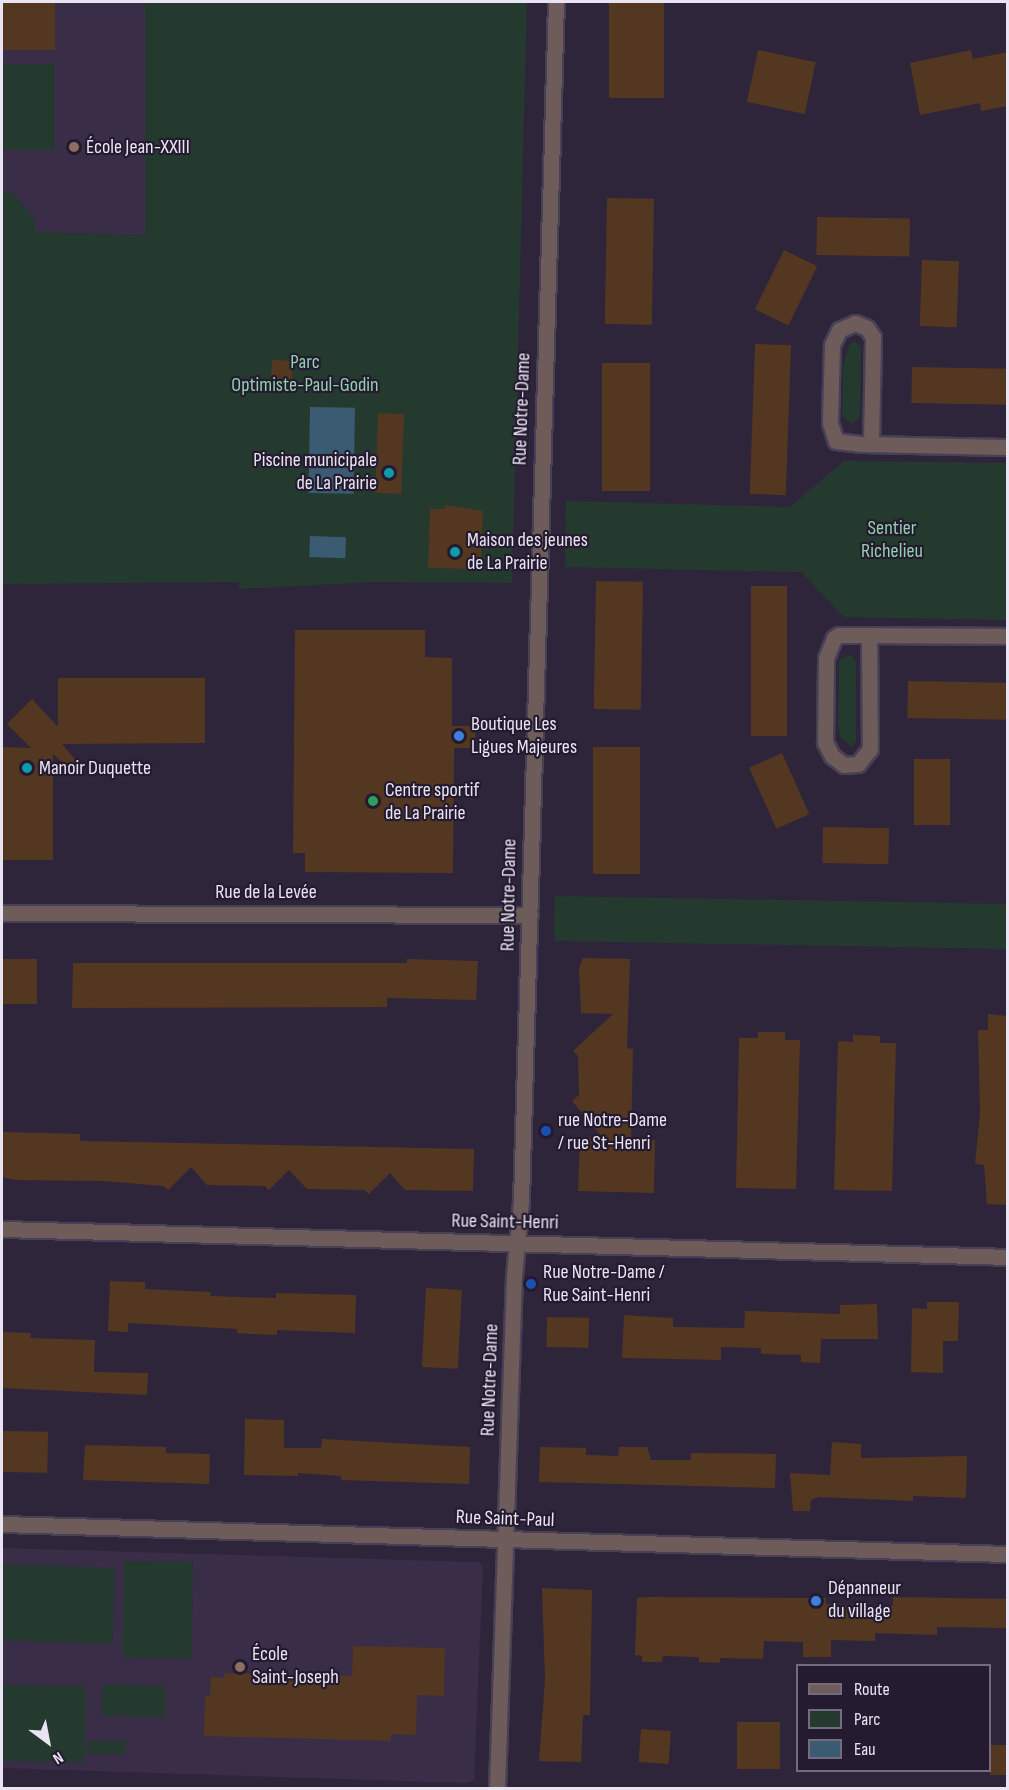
<!DOCTYPE html>
<meta charset="utf-8">
<style>
body{margin:0}
#map{position:relative;width:1009px;height:1790px;overflow:hidden;background:#2e253b;font-family:"Sofia Sans Condensed",sans-serif}
div>[style]{position:absolute}
[style*='--x']{left:calc(var(--x)*1px);top:calc(var(--y)*1px);width:calc(var(--w)*1px);rotate:calc(var(--a)*1deg)}
.built>*{inset:0;background:#392d48}
.green>*{inset:0;background:#253a2e;transform-origin:0 0}
.water>*{inset:0;background:#3b5b73;transform-origin:0 0}
.building>*{inset:0;background:#543720;transform-origin:0 0}
.roads{filter:drop-shadow(2px 0 #484055) drop-shadow(-2px 0 #484055) drop-shadow(0 2px #484055) drop-shadow(0 -2px #484055)}
.minor>*{height:15px;margin:-7.5px;padding:0 7.5px;transform-origin:7.5px;border-radius:7.5px;background:#6e5c5a}
.dots>*{width:16px;height:16px;translate:-50% -50%;box-sizing:border-box;border:3px solid #241b30;border-radius:50%}
span{translate:-50% -50%;white-space:nowrap;text-align:center;line-height:1.15;-webkit-text-stroke:4.5px #241b30;paint-order:stroke}
.poi-label{font-size:20px;color:#e9e4f2}
.left{translate:0 -50%;text-align:left}
.right{translate:-100% -50%;text-align:right}
.park-label{font-size:20px;color:#92d1ab}
.street-label{font-size:20px;color:#e9e4f2}
.frame{position:absolute;inset:0;border:3px solid #e9e4f2;pointer-events:none}
.legend{position:absolute;left:796px;top:1664px;width:195px;height:108px;box-sizing:border-box;background:#241b30;border:2px solid #736b7e;margin:0;padding:8px 10px;list-style:none;font-size:18px;color:#e9e4f2}
.legend li{display:flex;align-items:center;gap:12px;height:30px}
.legend b{width:30px;border:2px solid #736b7e}
.north{position:absolute;left:18px;top:1712px;width:60px;height:60px;-webkit-text-stroke:4px #241b30;paint-order:stroke;rotate:148deg;font-size:16px;font-weight:700;line-height:24px;text-align:center;color:#e9e4f2}
.north::after{content:'';display:block;margin:auto;width:21px;height:27px;background:#e9e4f2;clip-path:polygon(50% 0,100% 100%,50% 72%,0 100%)}
</style>
<div id="map">
<div class="built">
<i style="clip-path:polygon(2px 2px,145px 2px,145px 236px,35px 232px,34px 218px,11px 192px,2px 192px)"></i>
<i style="clip-path:polygon(2px 1548px,479px 1562px,483px 1567px,474px 1780px,466px 1783px,2px 1768px)"></i>
</div>
<div class="green">
<i style="clip-path:polygon(145px 2px,527px 2px,512px 583px,373px 582px,239px 589px,239px 582px,2px 584px,2px 192px,11px 192px,34px 218px,35px 232px,145px 236px)"></i>
<i style="left:2px;top:64px;width:53px;height:86px"></i>
<i style="clip-path:polygon(855px 341px,861px 348px,860px 416px,853px 424px,842px 416px,843px 367px,849px 345px)"></i>
<i style="clip-path:polygon(844px 461px,1007px 463px,1007px 620px,844px 617px,801px 572px,565px 567px,566px 501px,790px 507px)"></i>
<i style="clip-path:polygon(851px 655px,856px 661px,856px 741px,852px 747px,840px 736px,838px 722px,839px 660px)"></i>
<i style="left:555px;top:896px;width:452px;height:45px;rotate:1deg"></i>
<i style="left:124px;top:1561px;width:69px;height:96px;rotate:1deg"></i>
<i style="left:2px;top:1564px;width:113px;height:76px;rotate:2deg"></i>
<i style="left:103px;top:1684px;width:63px;height:31px;rotate:2deg"></i>
<i style="left:2px;top:1685px;width:84px;height:76px;rotate:1deg"></i>
<i style="left:87px;top:1741px;width:39px;height:13px"></i>
</div>
<div class="water">
<i style="left:310px;top:407px;width:45px;height:86px;rotate:1deg"></i>
<i style="left:310px;top:536px;width:36px;height:21px;rotate:2deg"></i>
</div>
<div class="building">
<i style="left:2px;top:2px;width:53px;height:48px"></i>
<i style="left:609px;top:2px;width:55px;height:96px"></i>
<i style="left:758px;top:50px;width:59px;height:53px;rotate:12deg"></i>
<i style="clip-path:polygon(971px 50px,973px 59px,1008px 52px,1008px 106px,981px 111px,980px 103px,920px 115px,910px 63px)"></i>
<i style="left:607px;top:198px;width:47px;height:126px;rotate:1deg"></i>
<i style="left:817px;top:217px;width:93px;height:38px;rotate:1deg"></i>
<i style="left:784px;top:250px;width:37px;height:66px;rotate:26deg"></i>
<i style="left:922px;top:260px;width:37px;height:66px;rotate:2deg"></i>
<i style="left:755px;top:344px;width:36px;height:150px;rotate:2deg"></i>
<i style="left:272px;top:360px;width:21px;height:28px;rotate:3deg"></i>
<i style="left:602px;top:363px;width:48px;height:128px"></i>
<i style="left:912px;top:367px;width:96px;height:36px;rotate:1deg"></i>
<i style="left:378px;top:413px;width:26px;height:80px;rotate:2deg"></i>
<i style="clip-path:polygon(445px 505px,483px 511px,481px 569px,428px 568px,430px 509px,445px 509px)"></i>
<i style="left:596px;top:581px;width:47px;height:128px;rotate:1deg"></i>
<i style="left:751px;top:586px;width:36px;height:150px"></i>
<i style="clip-path:polygon(295px 630px,425px 630px,425px 657px,452px 658px,452px 726px,475px 726px,475px 748px,454px 748px,453px 873px,305px 872px,305px 853px,293px 853px)"></i>
<i style="clip-path:polygon(58px 678px,205px 678px,205px 743px,62px 744px,79px 764px,72px 771px,53px 754px,53px 860px,2px 860px,2px 747px,31px 748px,7px 724px,32px 699px,58px 727px)"></i>
<i style="left:908px;top:681px;width:100px;height:37px;rotate:1deg"></i>
<i style="left:593px;top:747px;width:47px;height:127px"></i>
<i style="left:782px;top:753px;width:67px;height:36px;rotate:66deg"></i>
<i style="left:914px;top:759px;width:36px;height:66px"></i>
<i style="left:823px;top:827px;width:66px;height:36px;rotate:1deg"></i>
<i style="clip-path:polygon(583px 958px,630px 959px,627px 1048px,633px 1049px,631px 1139px,655px 1140px,654px 1193px,578px 1191px,580px 1138px,604px 1139px,572px 1101px,579px 1095px,578px 1056px,573px 1051px,613px 1014px,581px 1013px,579px 968px)"></i>
<i style="left:2px;top:959px;width:35px;height:45px"></i>
<i style="clip-path:polygon(407px 959px,478px 961px,476px 1000px,387px 998px,387px 1007px,72px 1008px,73px 963px,407px 963px)"></i>
<i style="clip-path:polygon(988px 1014px,1008px 1016px,1008px 1205px,987px 1204px,984px 1165px,975px 1164px,980px 1114px,978px 1030px,988px 1030px)"></i>
<i style="clip-path:polygon(758px 1032px,785px 1032px,785px 1040px,800px 1040px,796px 1189px,736px 1188px,739px 1038px,758px 1038px)"></i>
<i style="clip-path:polygon(853px 1035px,880px 1036px,880px 1043px,896px 1043px,892px 1191px,834px 1190px,838px 1041px,853px 1042px)"></i>
<i style="clip-path:polygon(2px 1132px,80px 1134px,80px 1141px,474px 1149px,473px 1191px,405px 1190px,390px 1173px,369px 1194px,364px 1190px,307px 1189px,289px 1170px,269px 1190px,265px 1186px,207px 1185px,191px 1167px,168px 1190px,164px 1186px,103px 1181px,15px 1180px,2px 1177px)"></i>
<i style="clip-path:polygon(110px 1281px,145px 1282px,145px 1289px,211px 1292px,210px 1296px,276px 1298px,276px 1293px,356px 1295px,355px 1333px,277px 1330px,277px 1335px,252px 1334px,237px 1333px,237px 1329px,128px 1323px,128px 1332px,108px 1331px)"></i>
<i style="left:426px;top:1288px;width:36px;height:79px;rotate:3deg"></i>
<i style="clip-path:polygon(927px 1302px,959px 1302px,958px 1341px,943px 1341px,943px 1373px,911px 1372px,912px 1308px,927px 1309px)"></i>
<i style="clip-path:polygon(877px 1304px,878px 1339px,821px 1339px,820px 1363px,801px 1362px,801px 1355px,761px 1354px,761px 1348px,721px 1347px,721px 1360px,622px 1358px,624px 1315px,673px 1318px,673px 1327px,744px 1328px,745px 1311px,840px 1314px,840px 1305px)"></i>
<i style="left:547px;top:1317px;width:42px;height:30px;rotate:1deg"></i>
<i style="clip-path:polygon(2px 1332px,31px 1333px,30px 1338px,95px 1340px,94px 1372px,148px 1373px,147px 1395px,2px 1388px)"></i>
<i style="clip-path:polygon(245px 1419px,284px 1420px,284px 1448px,321px 1448px,322px 1439px,470px 1447px,469px 1484px,341px 1480px,341px 1476px,298px 1473px,298px 1476px,244px 1475px)"></i>
<i style="left:2px;top:1431px;width:46px;height:41px;rotate:1deg"></i>
<i style="clip-path:polygon(832px 1442px,861px 1444px,861px 1458px,967px 1456px,966px 1498px,913px 1496px,913px 1501px,818px 1497px,811px 1500px,810px 1511px,793px 1511px,790px 1473px,830px 1475px)"></i>
<i style="clip-path:polygon(85px 1445px,166px 1447px,166px 1453px,210px 1454px,209px 1484px,83px 1480px)"></i>
<i style="clip-path:polygon(540px 1447px,586px 1448px,586px 1455px,618px 1456px,619px 1447px,647px 1447px,651px 1460px,691px 1460px,691px 1453px,776px 1454px,775px 1488px,539px 1482px)"></i>
<i style="clip-path:polygon(542px 1588px,592px 1590px,590px 1715px,583px 1715px,581px 1762px,539px 1761px,545px 1679px)"></i>
<i style="clip-path:polygon(650px 1597px,826px 1598px,826px 1604px,893px 1606px,893px 1597px,1008px 1599px,1008px 1628px,937px 1627px,937px 1635px,875px 1633px,875px 1641px,831px 1640px,831px 1657px,803px 1657px,803px 1642px,764px 1641px,763px 1659px,720px 1658px,720px 1663px,699px 1662px,699px 1657px,663px 1656px,662px 1662px,642px 1662px,642px 1656px,635px 1655px,637px 1598px)"></i>
<i style="clip-path:polygon(353px 1646px,445px 1648px,444px 1696px,417px 1695px,416px 1735px,391px 1734px,391px 1741px,204px 1736px,205px 1696px,210px 1696px,211px 1677px,224px 1678px,224px 1673px,352px 1676px)"></i>
<i style="left:737px;top:1722px;width:43px;height:47px"></i>
<i style="left:641px;top:1729px;width:30px;height:33px;rotate:4deg"></i>
<i style="left:990px;top:1745px;width:18px;height:30px"></i>
</div>
<div class="roads">
<div class="minor">
<i style="--x:871;--y:444;--w:107;--a:-88.9"></i>
<i style="--x:873;--y:337;--w:11;--a:-124"></i>
<i style="--x:867;--y:328;--w:13;--a:-157"></i>
<i style="--x:855;--y:323;--w:17;--a:156"></i>
<i style="--x:839;--y:330;--w:17;--a:115"></i>
<i style="--x:832;--y:345;--w:78;--a:91.5"></i>
<i style="--x:830;--y:423;--w:19;--a:72"></i>
<i style="--x:836;--y:441;--w:24;--a:7"></i>
<i style="--x:860;--y:444;--w:148;--a:1.2"></i>
<i style="--x:869;--y:635;--w:114;--a:89.5"></i>
<i style="--x:870;--y:749;--w:19;--a:129"></i>
<i style="--x:858;--y:764;--w:14;--a:176"></i>
<i style="--x:844;--y:765;--w:15;--a:-143"></i>
<i style="--x:832;--y:756;--w:16;--a:-117"></i>
<i style="--x:825;--y:742;--w:84;--a:-89.3"></i>
<i style="--x:826;--y:658;--w:22;--a:-68"></i>
<i style="--x:834;--y:638;--w:6;--a:-31"></i>
<i style="--x:839;--y:635;--w:30;--a:0"></i>
<i style="--x:869;--y:635;--w:139;--a:0.4"></i>
<i style="--x:2;--y:913;--w:528;--a:0.22"></i>
<i style="--x:2;--y:1229;--w:1006;--a:1.59"></i>
<i style="--x:2;--y:1524;--w:1006;--a:1.71"></i>
<i style="--x:497;--y:1788;--w:512;--a:-88.1"></i>
<i style="--x:514;--y:1276;--w:75;--a:-84.7"></i>
<i style="--x:521;--y:1201;--w:1200;--a:-88.33"></i>
</div>
</div>
<div class="dots">
<i style="left:74px;top:147px;background:#8d6e63"></i>
<i style="left:389px;top:473px;background:#0f9aa8"></i>
<i style="left:455px;top:552px;background:#0f9aa8"></i>
<i style="left:459px;top:736px;background:#3f7fe0"></i>
<i style="left:27px;top:768px;background:#0f9aa8"></i>
<i style="left:373px;top:801px;background:#2e9e5b"></i>
<i style="left:546px;top:1131px;background:#1a4fb4"></i>
<i style="left:531px;top:1284px;background:#1a4fb4"></i>
<i style="left:816px;top:1601px;background:#3f7fe0"></i>
<i style="left:240px;top:1667px;background:#8d6e63"></i>
</div>
<div class="poi-label">
<span class="left" style="left:86px;top:147px">École Jean-XXIII</span>
<span class="right" style="left:377px;top:472px">Piscine municipale<br>de La Prairie</span>
<span class="left" style="left:467px;top:552px">Maison des jeunes<br>de La Prairie</span>
<span class="left" style="left:471px;top:736px">Boutique Les<br>Ligues Majeures</span>
<span class="left" style="left:39px;top:768px">Manoir Duquette</span>
<span class="left" style="left:385px;top:802px">Centre sportif<br>de La Prairie</span>
<span class="left" style="left:558px;top:1132px">rue Notre-Dame<br>/ rue St-Henri</span>
<span class="left" style="left:543px;top:1284px">Rue Notre-Dame /<br>Rue Saint-Henri</span>
<span class="left" style="left:828px;top:1600px">Dépanneur<br>du village</span>
<span class="left" style="left:252px;top:1666px">École<br>Saint-Joseph</span>
</div>
<div class="park-label">
<span style="left:305px;top:374px">Parc<br>Optimiste-Paul-Godin</span>
<span style="left:892px;top:540px">Sentier<br>Richelieu</span>
</div>
<div class="street-label">
<span style="left:522px;top:409px;rotate:-88deg">Rue Notre-Dame</span>
<span style="left:266px;top:892px">Rue de la Levée</span>
<span style="left:509px;top:895px;rotate:-89deg">Rue Notre-Dame</span>
<span style="left:505px;top:1222px;rotate:1deg">Rue Saint-Henri</span>
<span style="left:490px;top:1380px;rotate:-88deg">Rue Notre-Dame</span>
<span style="left:505px;top:1519px;rotate:2deg">Rue Saint-Paul</span>
</div>
<div class="frame"></div>
<ul class="legend">
<li><b style="height:8px;background:#6e5c5a"></b>Route</li>
<li><b style="height:16px;background:#253a2e"></b>Parc</li>
<li><b style="height:16px;background:#3b5b73"></b>Eau</li>
</ul>
<div class="north">N</div>
</div>
